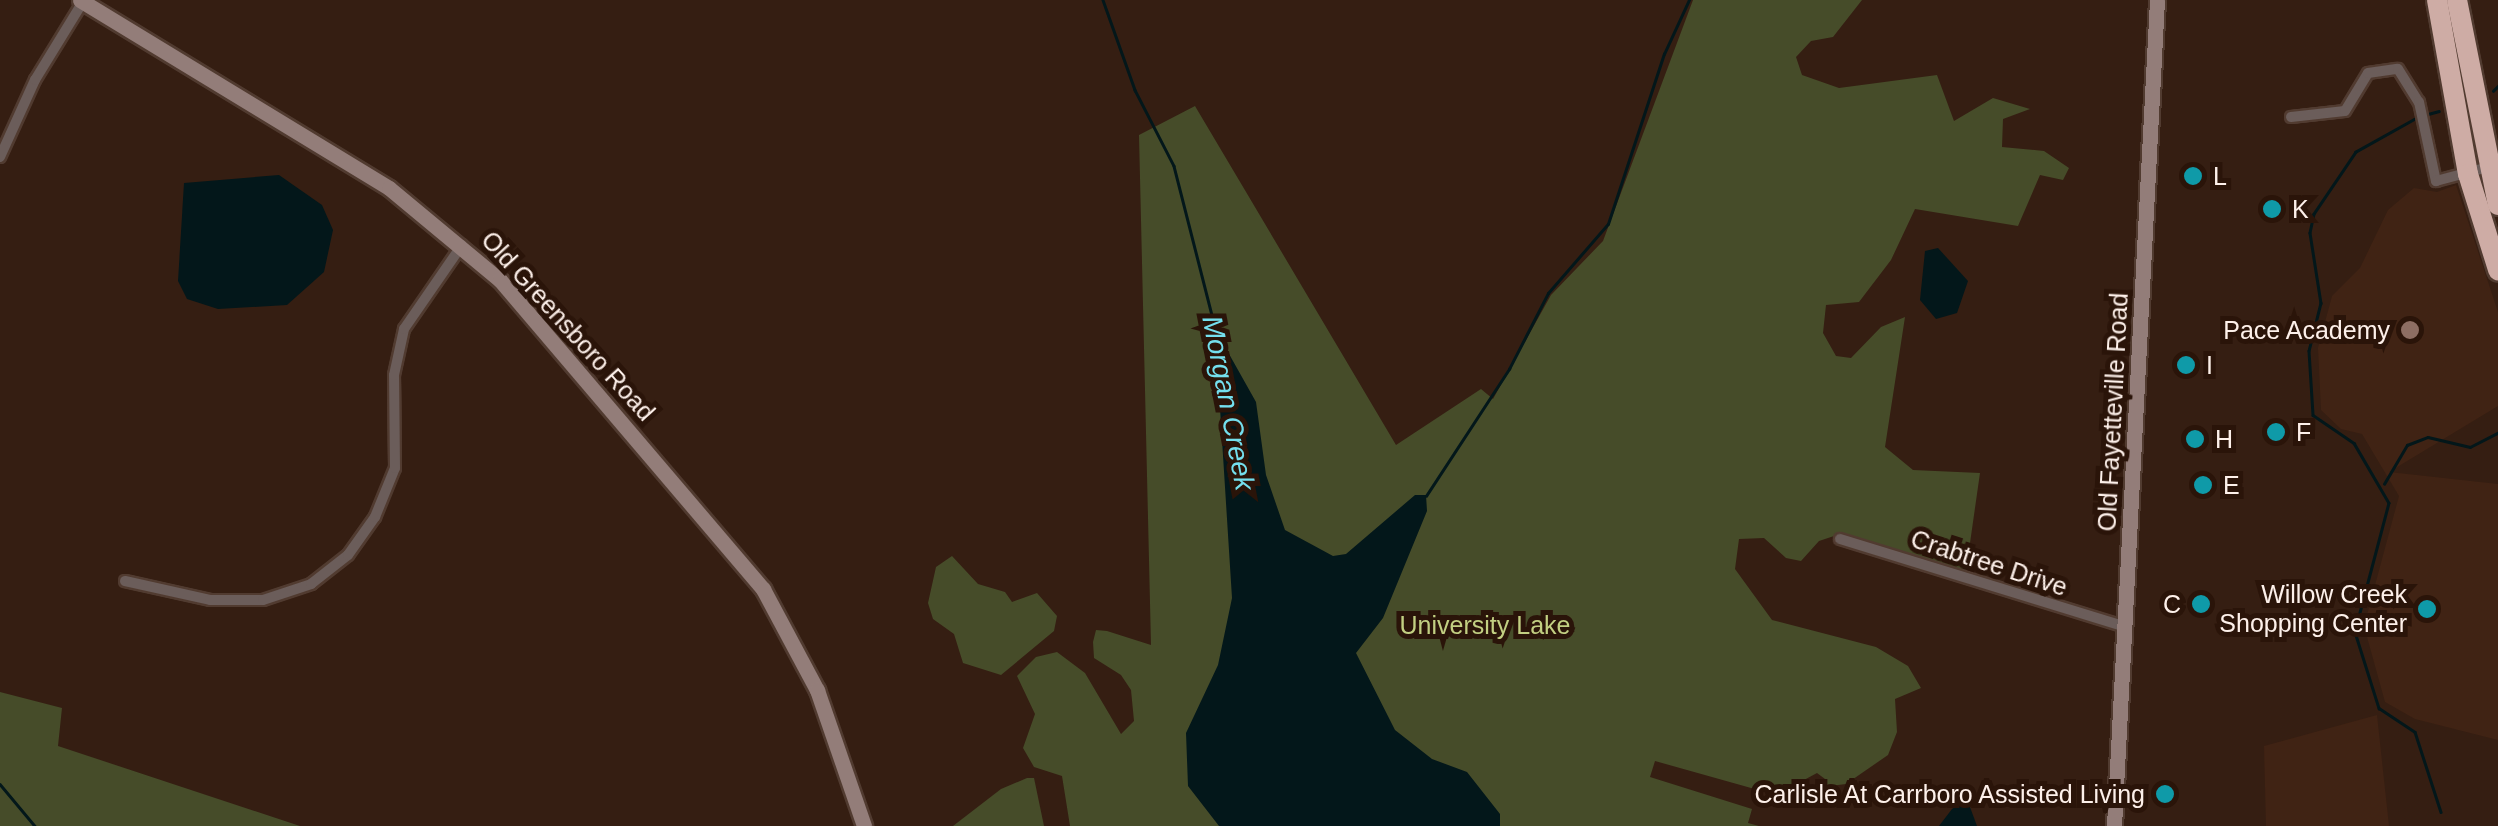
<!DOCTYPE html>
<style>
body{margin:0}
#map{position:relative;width:2498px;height:826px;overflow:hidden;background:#351e12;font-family:Arial,sans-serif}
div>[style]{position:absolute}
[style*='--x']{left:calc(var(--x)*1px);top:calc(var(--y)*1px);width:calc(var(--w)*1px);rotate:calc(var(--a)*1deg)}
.built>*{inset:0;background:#402314}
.green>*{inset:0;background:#464c29}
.water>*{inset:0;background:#03171a}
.stream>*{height:2.5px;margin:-1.25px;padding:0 1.25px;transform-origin:1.25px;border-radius:1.25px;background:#03171a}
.roads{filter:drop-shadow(2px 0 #513b30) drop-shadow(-2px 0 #513b30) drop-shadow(0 2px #513b30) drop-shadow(0 -2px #513b30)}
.street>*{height:10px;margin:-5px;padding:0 5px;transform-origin:5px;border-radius:5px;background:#6b5d5a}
.secondary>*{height:15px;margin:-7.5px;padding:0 7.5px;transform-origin:7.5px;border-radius:7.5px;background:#937d79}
.highway>*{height:20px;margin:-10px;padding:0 10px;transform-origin:10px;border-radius:10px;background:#ceaca5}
.dots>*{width:28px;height:28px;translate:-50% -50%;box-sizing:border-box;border:5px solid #2a1409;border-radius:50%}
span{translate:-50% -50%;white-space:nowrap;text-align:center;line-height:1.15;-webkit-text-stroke:10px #2a1409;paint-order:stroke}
.poi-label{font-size:25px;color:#fdf0ea}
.left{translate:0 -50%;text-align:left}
.right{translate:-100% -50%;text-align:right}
.street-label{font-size:25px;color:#fdf0ea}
.park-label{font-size:25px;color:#c2cf82}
.water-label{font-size:28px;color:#74dfee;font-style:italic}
</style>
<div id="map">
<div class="built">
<i style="clip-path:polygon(2456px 185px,2498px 312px,2498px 406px,2389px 472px,2498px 484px,2498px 740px,2415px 719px,2385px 702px,2364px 626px,2399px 496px,2362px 434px,2341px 429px,2321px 410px,2318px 348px,2332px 296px,2360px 268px,2388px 210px,2414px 188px,2437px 192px)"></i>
<i style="clip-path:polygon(2377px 715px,2389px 826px,2266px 826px,2264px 746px)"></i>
</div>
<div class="green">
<i style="clip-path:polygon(1693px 0,1862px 0,1833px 37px,1811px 41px,1796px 57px,1802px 75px,1839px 88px,1937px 75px,1954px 121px,1993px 98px,2030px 109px,2003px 119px,2002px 147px,2044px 151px,2069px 168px,2063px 180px,2040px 175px,2018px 226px,1915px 209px,1891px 260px,1859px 302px,1826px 305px,1823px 333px,1836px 356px,1851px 358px,1881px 327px,1905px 317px,1885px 447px,1913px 470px,1980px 473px,1966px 571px,1843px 533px,1819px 541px,1801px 561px,1786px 558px,1764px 538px,1739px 539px,1735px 569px,1772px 620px,1876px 647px,1908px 666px,1921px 688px,1895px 699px,1897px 732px,1888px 755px,1846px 784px,1822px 787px,1825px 779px,1817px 773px,1776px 795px,1655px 761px,1650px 777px,1752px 809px,1748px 823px,1759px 826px,1070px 826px,1062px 776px,1034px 767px,1023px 748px,1035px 714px,1017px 676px,1036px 657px,1057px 652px,1085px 673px,1121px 734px,1134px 721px,1131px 690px,1121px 675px,1094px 658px,1093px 642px,1096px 630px,1107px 631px,1151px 645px,1139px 135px,1195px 106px,1396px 445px,1481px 389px,1493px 399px,1551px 295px,1603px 241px)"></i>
<i style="clip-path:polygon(952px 556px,978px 584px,1005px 592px,1012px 602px,1037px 593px,1057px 616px,1054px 631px,1001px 675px,963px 663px,954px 634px,933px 619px,928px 603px,936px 567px)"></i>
<i style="clip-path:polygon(0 692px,62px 708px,58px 746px,300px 826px,0 826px)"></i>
<i style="clip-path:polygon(1027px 778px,1034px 778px,1044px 826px,953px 826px,1001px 789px)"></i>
</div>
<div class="water">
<i style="clip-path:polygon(279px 175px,322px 205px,333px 230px,324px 272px,287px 305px,218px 309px,187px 299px,178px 281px,184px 183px)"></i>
<i style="clip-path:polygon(1938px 248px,1968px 281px,1957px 313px,1936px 319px,1920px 300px,1925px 251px)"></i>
<i style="clip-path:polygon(1215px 329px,1256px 402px,1266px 475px,1285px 530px,1333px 556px,1346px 554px,1415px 495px,1426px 495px,1427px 511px,1383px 618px,1356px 653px,1395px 730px,1432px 759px,1467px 772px,1500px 814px,1500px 826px,1219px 826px,1188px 786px,1186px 733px,1218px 665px,1232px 598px)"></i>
<i style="clip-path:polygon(1967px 799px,1977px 826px,1939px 826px,1952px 809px)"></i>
</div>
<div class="stream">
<i style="--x:1103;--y:0;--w:96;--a:70.4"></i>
<i style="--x:1135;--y:90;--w:85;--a:62.8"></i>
<i style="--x:1174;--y:166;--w:170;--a:75.7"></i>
<i style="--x:2493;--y:91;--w:7;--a:-45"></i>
<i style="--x:2428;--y:114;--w:11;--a:-15"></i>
<i style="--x:2417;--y:118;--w:70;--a:150.9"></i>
<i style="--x:2356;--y:152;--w:75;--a:124.1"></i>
<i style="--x:2314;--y:214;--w:19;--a:102"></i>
<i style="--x:2310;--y:233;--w:71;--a:81.1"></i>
<i style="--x:2321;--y:303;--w:49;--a:104"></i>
<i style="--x:2309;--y:351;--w:64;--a:86.4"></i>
<i style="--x:2313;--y:415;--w:50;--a:34.3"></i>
<i style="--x:2354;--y:443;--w:69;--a:59.7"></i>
<i style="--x:2389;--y:503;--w:133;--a:104.8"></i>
<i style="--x:2355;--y:632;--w:80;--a:72.5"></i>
<i style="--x:2379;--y:708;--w:43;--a:33.7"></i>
<i style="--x:2415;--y:732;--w:84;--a:72"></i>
<i style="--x:2384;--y:484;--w:45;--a:-59.5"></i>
<i style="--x:2407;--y:445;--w:22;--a:-21"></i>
<i style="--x:2428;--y:437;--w:43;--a:13.4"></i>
<i style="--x:2470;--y:447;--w:31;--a:-27"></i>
<i style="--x:1426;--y:496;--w:152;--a:-56.8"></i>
<i style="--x:1509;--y:369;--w:85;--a:-62.8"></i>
<i style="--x:1548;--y:293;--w:91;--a:-49"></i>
<i style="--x:1608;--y:224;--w:179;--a:-71.8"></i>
<i style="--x:1664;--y:54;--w:60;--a:-65.2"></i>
<i style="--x:0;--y:784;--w:55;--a:50.2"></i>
</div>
<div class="roads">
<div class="street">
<i style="--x:2291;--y:117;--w:54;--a:-6.3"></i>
<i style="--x:2345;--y:111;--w:44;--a:-58.8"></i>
<i style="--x:2368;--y:73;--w:30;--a:-8"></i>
<i style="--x:2398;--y:69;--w:39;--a:58"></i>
<i style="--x:2419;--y:102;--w:81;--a:77.9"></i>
<i style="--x:2436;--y:181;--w:58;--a:-15"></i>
<i style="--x:0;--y:157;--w:85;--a:-65.6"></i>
<i style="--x:35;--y:80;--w:94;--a:-58.5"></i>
<i style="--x:1840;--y:539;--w:299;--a:17.1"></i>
<i style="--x:125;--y:581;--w:87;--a:12.6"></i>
<i style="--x:210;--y:600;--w:53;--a:0"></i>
<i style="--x:263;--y:600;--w:51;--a:-18.4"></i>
<i style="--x:311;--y:584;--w:47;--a:-38.1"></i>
<i style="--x:348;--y:555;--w:47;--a:-54.6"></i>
<i style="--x:375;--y:517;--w:53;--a:-67.8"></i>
<i style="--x:395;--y:468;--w:93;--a:-90.6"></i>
<i style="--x:394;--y:375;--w:47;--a:-77.7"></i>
<i style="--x:404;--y:329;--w:102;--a:-55.4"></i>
</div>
<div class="secondary">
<i style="--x:80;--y:0;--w:362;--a:31.3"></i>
<i style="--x:389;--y:188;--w:144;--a:39.7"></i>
<i style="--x:500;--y:280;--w:406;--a:49.6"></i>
<i style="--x:763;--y:589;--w:115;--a:61.9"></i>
<i style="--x:817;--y:690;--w:144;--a:70.9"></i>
<i style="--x:2114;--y:826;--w:827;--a:-87.02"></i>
</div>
<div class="highway">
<i style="--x:2437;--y:0;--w:177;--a:79.9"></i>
<i style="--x:2468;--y:174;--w:101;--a:72.6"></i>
<i style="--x:2457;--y:0;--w:209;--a:78.7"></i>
</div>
</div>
<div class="dots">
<i style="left:2193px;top:176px;background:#0f9aa8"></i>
<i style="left:2272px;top:209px;background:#0f9aa8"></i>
<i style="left:2410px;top:330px;background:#8d6e63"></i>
<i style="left:2186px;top:365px;background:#0f9aa8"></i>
<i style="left:2276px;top:432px;background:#0f9aa8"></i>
<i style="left:2195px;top:439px;background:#0f9aa8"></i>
<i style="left:2203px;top:485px;background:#0f9aa8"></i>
<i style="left:2201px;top:604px;background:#0f9aa8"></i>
<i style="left:2427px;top:609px;background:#0f9aa8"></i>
<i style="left:2165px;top:794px;background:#0f9aa8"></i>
</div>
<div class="poi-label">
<span class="left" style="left:2213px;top:176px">L</span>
<span class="left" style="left:2292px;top:209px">K</span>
<span class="right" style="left:2390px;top:330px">Pace Academy</span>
<span class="left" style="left:2206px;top:365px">I</span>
<span class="left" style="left:2296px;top:432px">F</span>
<span class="left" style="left:2215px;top:439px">H</span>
<span class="left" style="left:2223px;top:485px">E</span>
<span class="right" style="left:2407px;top:609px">Willow Creek<br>Shopping Center</span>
<span class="right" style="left:2181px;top:604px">C</span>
<span class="right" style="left:2145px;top:794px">Carlisle At Carrboro Assisted Living</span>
</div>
<div class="street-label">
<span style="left:568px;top:326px;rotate:48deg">Old Greensboro Road</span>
<span style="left:2113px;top:412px;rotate:-87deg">Old Fayetteville Road</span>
<span style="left:1989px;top:563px;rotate:18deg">Crabtree Drive</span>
</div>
<div class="park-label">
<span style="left:1485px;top:625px">University Lake</span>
</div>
<div class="water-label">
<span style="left:1228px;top:403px;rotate:79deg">Morgan Creek</span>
</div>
</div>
